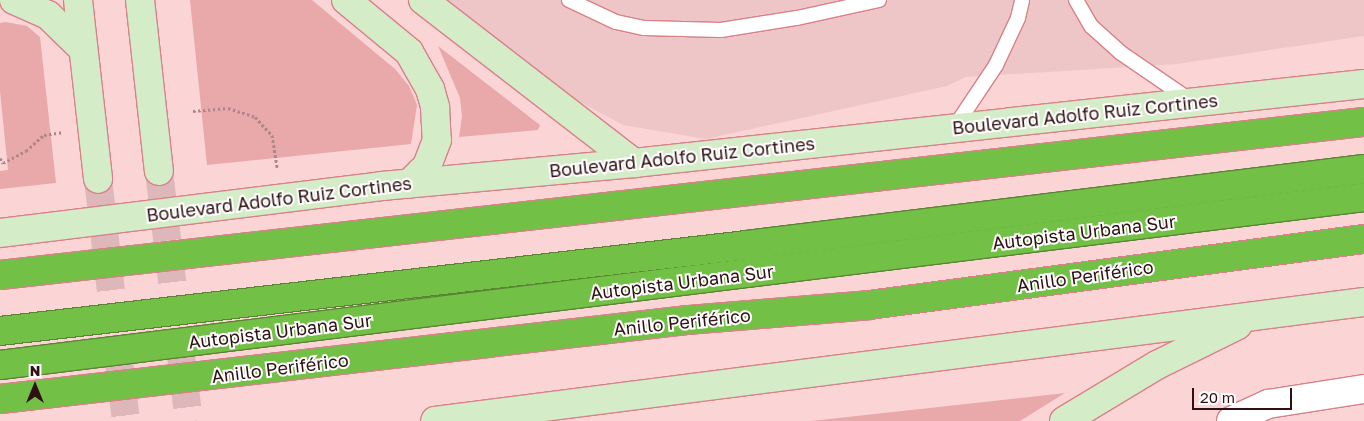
<!DOCTYPE html>
<meta charset="utf-8">
<style>
body{margin:0}
#map{position:relative;width:1364px;height:421px;overflow:hidden;background:#fbd5d6;font-family:"Golos Text",sans-serif}
div>[style]{position:absolute}
[style*='--x']{left:calc(var(--x)*1px);top:calc(var(--y)*1px);width:calc(var(--w)*1px);rotate:calc(var(--a)*1deg)}
.built>*{inset:0;background:#efc6c7}
.green>*{inset:0;background:#e9a8aa}
.secondary-tunnel>*{height:28px;margin-top:-14px;transform-origin:0;background:repeating-linear-gradient(90deg,#ddb7b9 0 28px,transparent 0 42px)}
.path>*{height:3px;margin-top:-1.5px;transform-origin:0;background:repeating-linear-gradient(90deg,#ac888a 0 2.5px,transparent 0 5px)}
.roads{filter:drop-shadow(1px 0 #d88187) drop-shadow(-1px 0 #d88187) drop-shadow(0 1px #d88187) drop-shadow(0 -1px #d88187)}
.lane>*{height:14px;margin:-7px;padding:0 7px;transform-origin:7px;border-radius:7px;background:#fff}
.street>*{height:28px;margin:-14px;padding:0 14px;transform-origin:14px;border-radius:14px;background:#fff}
.secondary>*{height:28px;margin:-14px;padding:0 14px;transform-origin:14px;border-radius:14px;background:#d5ecc8}
.highway>*{height:28px;margin:-14px;padding:0 14px;transform-origin:14px;border-radius:14px;background:#72c146}
.bridges{filter:drop-shadow(1px 0 #5b8334) drop-shadow(-1px 0 #5b8334) drop-shadow(0 1px #5b8334) drop-shadow(0 -1px #5b8334)}
.highway-bridge>*{height:28px;margin:-14px;padding:0 14px;transform-origin:14px;border-radius:14px;background:#72c146}
span{translate:-50% -50%;white-space:nowrap;text-align:center;line-height:1.15;-webkit-text-stroke:4px #fff;paint-order:stroke}
.street-label{font-size:18px;color:#311014}
.north{position:absolute;left:10px;top:361px;width:50px;height:50px;-webkit-text-stroke:4px #fff;paint-order:stroke;rotate:0deg;font-size:14px;font-weight:700;line-height:20px;text-align:center;color:#311014}
.north::after{content:'';display:block;margin:auto;width:18px;height:22px;background:#311014;clip-path:polygon(50% 0,100% 100%,50% 72%,0 100%)}
.scale{position:absolute;left:1192px;top:388px;width:100px;height:22px;box-sizing:border-box;border:2px solid #311014;border-top:0;padding-left:6px;font-size:15px;line-height:18px;white-space:nowrap;color:#311014;-webkit-text-stroke:4px #fff;paint-order:stroke}
</style>
<div id="map">
<div class="built">
<i style="clip-path:polygon(445px 0,1364px 0,1364px 36px,1177px 64px,966px 77px,947px 86px,706px 139px,623px 125px,558px 90px)"></i>
</div>
<div class="green">
<i style="clip-path:polygon(190px 0,312px 0,395px 69px,409px 86px,417px 105px,411px 144px,207px 165px)"></i>
<i style="clip-path:polygon(6px 22px,27px 26px,40px 37px,56px 183px,0 189px,0 171px,8px 170px,0 91px,0 23px)"></i>
<i style="clip-path:polygon(438px 46px,540px 125px,538px 130px,459px 137px,462px 116px,460px 98px)"></i>
<i style="clip-path:polygon(1065px 393px,1020px 421px,811px 421px)"></i>
</div>
<div class="secondary-tunnel">
<i style="--x:159;--y:171;--w:252;--a:83.2"></i>
<i style="--x:98;--y:179;--w:244;--a:83.4"></i>
</div>
<div class="path">
<i style="--x:193;--y:111;--w:35;--a:-5"></i>
<i style="--x:228;--y:108;--w:28;--a:18"></i>
<i style="--x:255;--y:117;--w:25;--a:47"></i>
<i style="--x:272;--y:135;--w:33;--a:81"></i>
<i style="--x:0;--y:158;--w:6;--a:59"></i>
<i style="--x:3;--y:163;--w:26;--a:-28"></i>
<i style="--x:26;--y:151;--w:24;--a:-42"></i>
<i style="--x:44;--y:135;--w:18;--a:-9"></i>
</div>
<div class="roads">
<div class="lane">
<i style="--x:569;--y:0;--w:52;--a:25.1"></i>
<i style="--x:616;--y:22;--w:29;--a:12"></i>
<i style="--x:644;--y:28;--w:77;--a:1.5"></i>
<i style="--x:721;--y:30;--w:77;--a:-9"></i>
<i style="--x:797;--y:18;--w:84;--a:-12.4"></i>
<i style="--x:1076;--y:0;--w:30;--a:60"></i>
<i style="--x:1091;--y:26;--w:40;--a:42"></i>
<i style="--x:1121;--y:53;--w:85;--a:34.4"></i>
<i style="--x:954;--y:128;--w:76;--a:-56.3"></i>
<i style="--x:996;--y:65;--w:52;--a:-64.9"></i>
<i style="--x:1018;--y:18;--w:18;--a:-77"></i>
</div>
<div class="street">
<i style="--x:1231;--y:421;--w:41;--a:-24.7"></i>
<i style="--x:1268;--y:404;--w:97;--a:-8.9"></i>
</div>
<div class="secondary">
<i style="--x:14;--y:0;--w:37;--a:24"></i>
<i style="--x:48;--y:15;--w:49;--a:44.2"></i>
<i style="--x:78;--y:0;--w:180;--a:83.6"></i>
<i style="--x:140;--y:0;--w:172;--a:83.7"></i>
<i style="--x:346;--y:0;--w:82;--a:39.5"></i>
<i style="--x:409;--y:52;--w:43;--a:60.4"></i>
<i style="--x:430;--y:89;--w:19;--a:74"></i>
<i style="--x:435;--y:107;--w:33;--a:87"></i>
<i style="--x:437;--y:140;--w:28;--a:111"></i>
<i style="--x:427;--y:166;--w:25;--a:135"></i>
<i style="--x:423;--y:0;--w:267;--a:37.7"></i>
<i style="--x:0;--y:233;--w:385;--a:-7"></i>
<i style="--x:382;--y:186;--w:253;--a:-5.2"></i>
<i style="--x:634;--y:163;--w:734;--a:-6.18"></i>
<i style="--x:435;--y:421;--w:937;--a:-7.3"></i>
<i style="--x:1064;--y:421;--w:109;--a:-31.1"></i>
<i style="--x:1157;--y:365;--w:90;--a:-26.3"></i>
</div>
<div class="highway">
<i style="--x:0;--y:275;--w:1373;--a:-6.4"></i>
<i style="--x:0;--y:399;--w:693;--a:-6.55"></i>
<i style="--x:688;--y:320;--w:182;--a:-4.7"></i>
<i style="--x:869;--y:305;--w:499;--a:-7.6"></i>
</div>
</div>
<div class="bridges">
<div class="highway-bridge">
<i style="--x:0;--y:331;--w:752;--a:-6.57"></i>
<i style="--x:747;--y:245;--w:622;--a:-7.02"></i>
<i style="--x:0;--y:365;--w:1374;--a:-7.02"></i>
</div>
</div>
<div class="street-label">
<span style="left:1085px;top:114px;rotate:-6deg">Boulevard Adolfo Ruiz Cortines</span>
<span style="left:682px;top:157px;rotate:-6deg">Boulevard Adolfo Ruiz Cortines</span>
<span style="left:279px;top:199px;rotate:-7deg">Boulevard Adolfo Ruiz Cortines</span>
<span style="left:1084px;top:232px;rotate:-7deg">Autopista Urbana Sur</span>
<span style="left:1085px;top:276px;rotate:-8deg">Anillo Periférico</span>
<span style="left:682px;top:282px;rotate:-7deg">Autopista Urbana Sur</span>
<span style="left:682px;top:322px;rotate:-6deg">Anillo Periférico</span>
<span style="left:280px;top:331px;rotate:-7deg">Autopista Urbana Sur</span>
<span style="left:280px;top:368px;rotate:-7deg">Anillo Periférico</span>
</div>
<div class="north">N</div>
<div class="scale">20 m</div>
</div>
